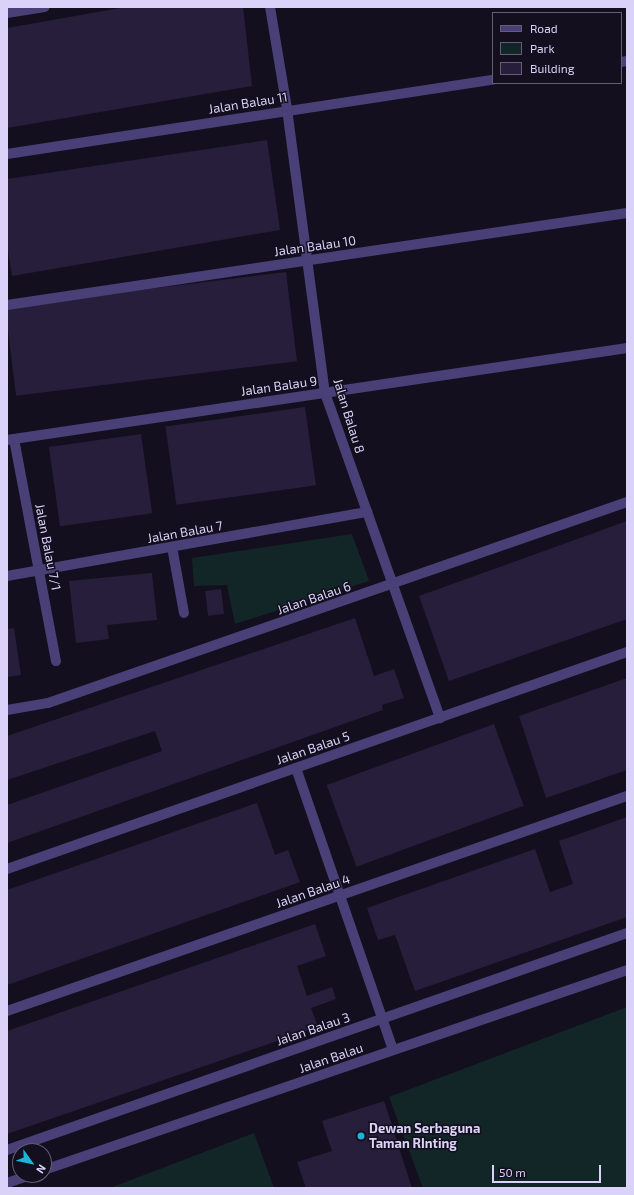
<!DOCTYPE html>
<style>
body{margin:0}
#map{position:relative;width:634px;height:1195px;overflow:hidden;background:#130f1e;font-family:"Exo 2",sans-serif}
div>[style]{position:absolute}
[style*='--x']{left:calc(var(--x)*1px);top:calc(var(--y)*1px);width:calc(var(--w)*1px);rotate:calc(var(--a)*1deg)}
.green>*{inset:0;background:#132627}
.building>*{inset:0;background:#271e3c;transform-origin:0 0}
.minor>*{height:10px;margin:-5px;padding:0 5px;transform-origin:5px;border-radius:5px;background:#484077}
.tertiary>*{height:10px;margin:-5px;padding:0 5px;transform-origin:5px;border-radius:5px;background:#484077}
.dots>*{width:11px;height:11px;translate:-50% -50%;box-sizing:border-box;border:2px solid #130f1e;border-radius:50%}
span{translate:-50% -50%;white-space:nowrap;text-align:center;line-height:1.15;-webkit-text-stroke:3px #130f1e;paint-order:stroke}
.street-label{font-size:13px;color:#dad2f9}
.poi-label{font-size:13px;color:#dad2f9;font-weight:700}
.left{translate:0 -50%;text-align:left}
.frame{position:absolute;inset:0;border:8px solid #dad2f9;pointer-events:none}
.legend{position:absolute;left:492px;top:12px;width:130px;height:72px;box-sizing:border-box;background:#130f1e;border:1px solid #635d76;margin:0;padding:5px 7px;list-style:none;font-size:12px;color:#dad2f9}
.legend li{display:flex;align-items:center;gap:8px;height:20px}
.legend b{width:20px;border:1px solid #635d76}
.north{position:absolute;left:12px;top:1143px;width:40px;height:40px;box-sizing:border-box;background:#130f1e;border:1px solid #635d76;border-radius:50%;rotate:123deg;font-size:11px;font-weight:700;line-height:16px;text-align:center;color:#dad2f9}
.north::after{content:'';display:block;margin:auto;width:14px;height:18px;background:#1db4da;clip-path:polygon(50% 0,100% 100%,50% 72%,0 100%)}
.scale{position:absolute;left:492px;top:1165px;width:109px;height:18px;box-sizing:border-box;border:2px solid #dad2f9;border-top:0;padding-left:5px;font-size:12px;line-height:14px;white-space:nowrap;color:#dad2f9;-webkit-text-stroke:3px #130f1e;paint-order:stroke}
</style>
<div id="map">
<div class="green">
<i style="clip-path:polygon(352px 534px,369px 581px,235px 624px,227px 585px,194px 586px,192px 558px)"></i>
<i style="clip-path:polygon(627px 1007px,627px 1188px,423px 1188px,389px 1097px)"></i>
<i style="clip-path:polygon(254px 1133px,274px 1188px,110px 1188px)"></i>
</div>
<div class="building">
<i style="clip-path:polygon(126px 7px,243px 7px,252px 86px,7px 128px,7px 28px)"></i>
<i style="clip-path:polygon(267px 140px,280px 230px,12px 276px,7px 245px,7px 179px)"></i>
<i style="left:286px;top:272px;width:90px;height:283px;rotate:83deg"></i>
<i style="left:305px;top:407px;width:79px;height:141px;rotate:82deg"></i>
<i style="left:141px;top:434px;width:80px;height:93px;rotate:82deg"></i>
<i style="clip-path:polygon(627px 521px,627px 619px,449px 681px,419px 596px)"></i>
<i style="clip-path:polygon(152px 573px,157px 620px,107px 625px,109px 639px,76px 643px,69px 581px)"></i>
<i style="left:221px;top:589px;width:25px;height:16px;rotate:83deg"></i>
<i style="clip-path:polygon(355px 618px,374px 676px,394px 669px,404px 698px,382px 705px,383px 710px,7px 843px,7px 805px,162px 751px,155px 731px,7px 780px,7px 736px)"></i>
<i style="clip-path:polygon(14px 628px,21px 675px,7px 677px,7px 629px)"></i>
<i style="clip-path:polygon(627px 678px,627px 770px,546px 798px,519px 716px)"></i>
<i style="left:494px;top:724px;width:87px;height:178px;rotate:70deg"></i>
<i style="clip-path:polygon(257px 803px,275px 855px,288px 850px,300px 882px,7px 985px,7px 890px)"></i>
<i style="clip-path:polygon(627px 817px,627px 917px,415px 991px,395px 935px,378px 940px,367px 908px,535px 849px,550px 892px,573px 884px,559px 841px)"></i>
<i style="clip-path:polygon(315px 924px,326px 956px,297px 966px,307px 996px,332px 987px,336px 999px,311px 1008px,318px 1027px,7px 1134px,7px 1031px)"></i>
<i style="clip-path:polygon(384px 1101px,412px 1188px,306px 1188px,297px 1162px,332px 1151px,322px 1121px)"></i>
</div>
<div class="minor">
<i style="--x:270;--y:7;--w:103;--a:80.5"></i>
<i style="--x:287;--y:109;--w:287;--a:82.4"></i>
<i style="--x:325;--y:393;--w:345;--a:70.5"></i>
<i style="--x:7;--y:13;--w:38;--a:-9"></i>
<i style="--x:7;--y:305;--w:627;--a:-8.44"></i>
<i style="--x:14;--y:439;--w:226;--a:79.3"></i>
<i style="--x:7;--y:440;--w:627;--a:-8.44"></i>
<i style="--x:172;--y:547;--w:67;--a:79.7"></i>
<i style="--x:7;--y:576;--w:366;--a:-10.1"></i>
<i style="--x:7;--y:710;--w:42;--a:-9.7"></i>
<i style="--x:48;--y:703;--w:613;--a:-19.14"></i>
<i style="--x:296;--y:768;--w:298;--a:71"></i>
<i style="--x:7;--y:869;--w:657;--a:-19.29"></i>
<i style="--x:7;--y:1011;--w:656;--a:-19.13"></i>
<i style="--x:7;--y:1150;--w:657;--a:-19.29"></i>
<i style="--x:44;--y:1170;--w:616;--a:-18.93"></i>
<i style="--x:7;--y:1183;--w:24;--a:-19"></i>
</div>
<div class="tertiary">
<i style="--x:621;--y:62;--w:6;--a:-9"></i>
<i style="--x:7;--y:154;--w:492;--a:-8.7"></i>
</div>
<div class="dots">
<i style="left:361px;top:1136px;background:#1db4da"></i>
</div>
<div class="street-label">
<span style="left:248px;top:103px;rotate:-9deg">Jalan Balau 11</span>
<span style="left:315px;top:246px;rotate:-8deg">Jalan Balau 10</span>
<span style="left:279px;top:386px;rotate:-8deg">Jalan Balau 9</span>
<span style="left:349px;top:416px;rotate:73deg">Jalan Balau 8</span>
<span style="left:185px;top:532px;rotate:-10deg">Jalan Balau 7</span>
<span style="left:48px;top:547px;rotate:79deg">Jalan Balau 7/1</span>
<span style="left:314px;top:598px;rotate:-19deg">Jalan Balau 6</span>
<span style="left:313px;top:748px;rotate:-19deg">Jalan Balau 5</span>
<span style="left:313px;top:891px;rotate:-19deg">Jalan Balau 4</span>
<span style="left:313px;top:1029px;rotate:-19deg">Jalan Balau 3</span>
<span style="left:331px;top:1058px;rotate:-19deg">Jalan Balau</span>
</div>
<div class="poi-label">
<span class="left" style="left:369px;top:1136px">Dewan Serbaguna<br>Taman RInting</span>
</div>
<div class="frame"></div>
<ul class="legend">
<li><b style="height:5px;background:#484077"></b>Road</li>
<li><b style="height:11px;background:#132627"></b>Park</li>
<li><b style="height:11px;background:#271e3c"></b>Building</li>
</ul>
<div class="north">N</div>
<div class="scale">50 m</div>
</div>
